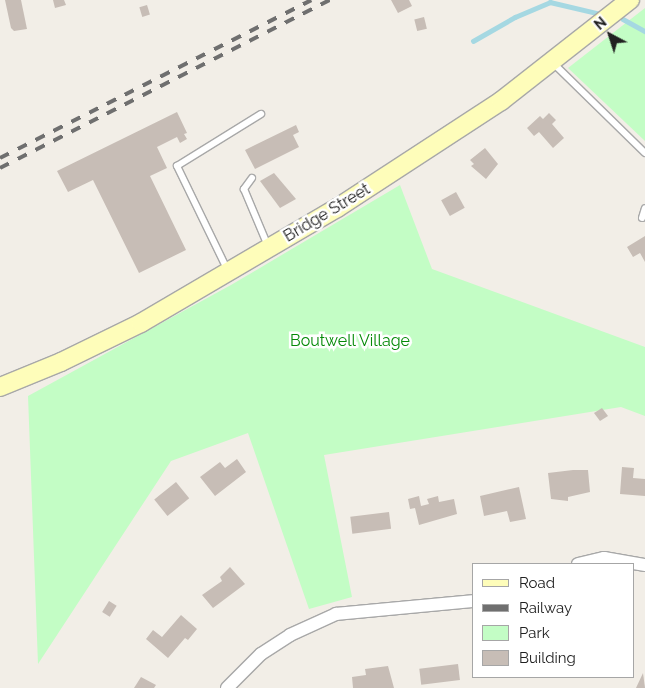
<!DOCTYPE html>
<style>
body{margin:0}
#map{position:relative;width:645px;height:688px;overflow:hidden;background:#f2eee7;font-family:Raleway,sans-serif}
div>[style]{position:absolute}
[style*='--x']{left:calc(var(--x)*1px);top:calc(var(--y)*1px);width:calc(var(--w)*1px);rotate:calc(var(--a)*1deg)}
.park>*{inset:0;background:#c3fdc5}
.stream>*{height:4.5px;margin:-2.25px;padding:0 2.25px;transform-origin:2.25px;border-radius:2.25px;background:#a5d8e2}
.building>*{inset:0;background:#c7bdb6;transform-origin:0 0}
.roads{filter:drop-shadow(1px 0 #a8a8a8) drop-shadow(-1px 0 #a8a8a8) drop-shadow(0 1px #a8a8a8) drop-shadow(0 -1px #a8a8a8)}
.service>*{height:6px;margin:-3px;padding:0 3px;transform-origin:3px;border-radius:3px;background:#fff}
.minor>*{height:12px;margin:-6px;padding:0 6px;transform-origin:6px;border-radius:6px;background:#fff}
.secondary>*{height:18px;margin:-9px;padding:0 9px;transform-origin:9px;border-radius:9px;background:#fefdba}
.rail>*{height:4px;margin-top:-2px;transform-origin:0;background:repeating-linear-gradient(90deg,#6f6f6f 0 10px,transparent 0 20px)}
span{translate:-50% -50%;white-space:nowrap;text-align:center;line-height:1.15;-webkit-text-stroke:5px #fff;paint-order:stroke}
.street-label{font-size:16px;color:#212121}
.park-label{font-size:16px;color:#058a08}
.legend{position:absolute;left:472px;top:563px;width:162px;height:115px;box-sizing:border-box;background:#fff;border:1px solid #a6a6a6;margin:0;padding:6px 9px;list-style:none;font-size:15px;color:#212121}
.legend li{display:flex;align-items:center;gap:10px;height:25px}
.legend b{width:25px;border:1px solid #a6a6a6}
.north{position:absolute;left:585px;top:10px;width:50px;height:50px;-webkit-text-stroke:4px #fff;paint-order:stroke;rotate:320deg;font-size:14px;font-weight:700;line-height:20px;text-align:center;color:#212121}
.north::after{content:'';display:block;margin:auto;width:18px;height:22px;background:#212121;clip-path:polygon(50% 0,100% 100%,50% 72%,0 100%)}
</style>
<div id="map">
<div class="park">
<i style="clip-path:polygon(645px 8px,645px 141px,568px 68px)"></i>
<i style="clip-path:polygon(400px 185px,432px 269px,645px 347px,645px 416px,621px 407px,324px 455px,352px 597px,309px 609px,248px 433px,171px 461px,38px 664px,28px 396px,231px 285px)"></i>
</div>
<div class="stream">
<i style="--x:623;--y:19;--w:25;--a:29"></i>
<i style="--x:473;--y:41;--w:48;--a:-29.7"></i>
<i style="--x:515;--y:17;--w:38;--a:-23"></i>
<i style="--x:550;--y:2;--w:48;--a:13.2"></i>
</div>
<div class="building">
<i style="clip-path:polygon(5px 0,21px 0,27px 29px,14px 31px,11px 28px)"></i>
<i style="clip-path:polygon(53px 0,64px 0,66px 5px,55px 8px)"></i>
<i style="clip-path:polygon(391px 0,409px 0,412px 6px,398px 13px)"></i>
<i style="left:147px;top:5px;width:10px;height:8px;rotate:73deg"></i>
<i style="left:424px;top:17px;width:12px;height:10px;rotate:76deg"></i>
<i style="clip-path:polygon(177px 112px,187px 133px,184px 134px,187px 139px,180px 143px,177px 137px,157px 147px,167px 168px,150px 176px,186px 250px,139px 273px,93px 180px,68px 192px,57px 171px)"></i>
<i style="clip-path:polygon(549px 113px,556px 120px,552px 124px,564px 138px,553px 148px,539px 132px,534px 136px,527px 128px,540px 116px,543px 119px)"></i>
<i style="clip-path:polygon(296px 125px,299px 132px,293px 135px,299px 147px,255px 169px,245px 150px)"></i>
<i style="clip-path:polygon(485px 148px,498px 164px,486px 179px,471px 166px,474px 164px,470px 160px)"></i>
<i style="clip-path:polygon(274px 173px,296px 199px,280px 208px,260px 181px)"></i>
<i style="left:456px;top:192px;width:18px;height:17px;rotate:61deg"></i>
<i style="clip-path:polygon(645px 236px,645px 262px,640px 253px,633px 257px,627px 247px)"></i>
<i style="clip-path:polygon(602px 408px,608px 416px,600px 421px,594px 413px)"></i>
<i style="clip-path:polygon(237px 459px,246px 472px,215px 496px,200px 477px,220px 462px,225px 468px)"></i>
<i style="clip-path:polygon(622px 467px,634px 468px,633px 478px,645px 479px,645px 496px,620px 494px)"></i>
<i style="clip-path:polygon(573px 470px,588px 470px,590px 492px,568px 497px,568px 501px,551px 499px,548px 473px)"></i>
<i style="left:176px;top:482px;width:21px;height:28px;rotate:51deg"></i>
<i style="clip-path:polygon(519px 487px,526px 519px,510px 522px,507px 511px,484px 516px,480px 496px)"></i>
<i style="clip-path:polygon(419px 496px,421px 506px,429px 504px,427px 499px,438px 496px,439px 502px,454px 499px,457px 514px,419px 525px,415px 508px,410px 509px,408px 499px)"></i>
<i style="left:389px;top:512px;width:17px;height:39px;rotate:83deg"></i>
<i style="clip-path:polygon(230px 567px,245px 584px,213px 608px,202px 595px,222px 581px,220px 577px)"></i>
<i style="left:109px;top:601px;width:9px;height:13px;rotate:32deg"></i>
<i style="clip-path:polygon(181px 615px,197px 629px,188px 640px,185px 638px,168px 658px,146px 639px,153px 630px,162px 637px)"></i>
<i style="left:458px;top:664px;width:16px;height:39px;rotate:83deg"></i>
<i style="clip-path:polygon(388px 666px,394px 688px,353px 688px,352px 677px,366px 675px,365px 669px)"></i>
<i style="clip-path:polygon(643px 673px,645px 688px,636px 688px)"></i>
<i style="clip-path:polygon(141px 677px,156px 685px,154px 688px,134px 688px)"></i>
</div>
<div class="roads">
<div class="service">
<i style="--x:552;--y:62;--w:130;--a:44.4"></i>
<i style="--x:252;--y:178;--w:14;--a:126"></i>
<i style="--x:244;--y:189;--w:62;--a:67.2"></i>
<i style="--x:642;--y:218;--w:10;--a:-73"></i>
<i style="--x:228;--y:271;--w:117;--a:-115.9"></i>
<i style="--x:177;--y:166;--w:99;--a:-31.8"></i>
</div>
<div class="minor">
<i style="--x:578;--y:564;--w:27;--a:-13"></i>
<i style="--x:604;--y:558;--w:42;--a:9.7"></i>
<i style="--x:227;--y:688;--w:48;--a:-45"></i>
<i style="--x:261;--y:654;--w:35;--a:-33"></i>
<i style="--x:290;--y:635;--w:51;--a:-24.5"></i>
<i style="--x:336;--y:614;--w:139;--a:-5.4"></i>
</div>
<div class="secondary">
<i style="--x:0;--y:387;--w:66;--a:-22.3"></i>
<i style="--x:61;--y:362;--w:89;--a:-26"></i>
<i style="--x:141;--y:323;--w:227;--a:-30.4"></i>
<i style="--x:337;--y:208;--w:196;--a:-33.1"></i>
<i style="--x:501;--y:101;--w:164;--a:-38.1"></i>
</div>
</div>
<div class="rail">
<i style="--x:0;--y:158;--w:349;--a:-26.9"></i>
<i style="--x:0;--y:168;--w:370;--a:-27"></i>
</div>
<div class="street-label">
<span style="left:327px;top:213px;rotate:-31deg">Bridge Street</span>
</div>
<div class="park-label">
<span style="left:350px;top:341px">Boutwell Village</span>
</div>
<ul class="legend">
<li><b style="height:6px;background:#fefdba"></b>Road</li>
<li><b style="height:6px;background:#6f6f6f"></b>Railway</li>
<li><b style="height:14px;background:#c3fdc5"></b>Park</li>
<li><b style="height:14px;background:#c7bdb6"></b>Building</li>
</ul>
<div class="north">N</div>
</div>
